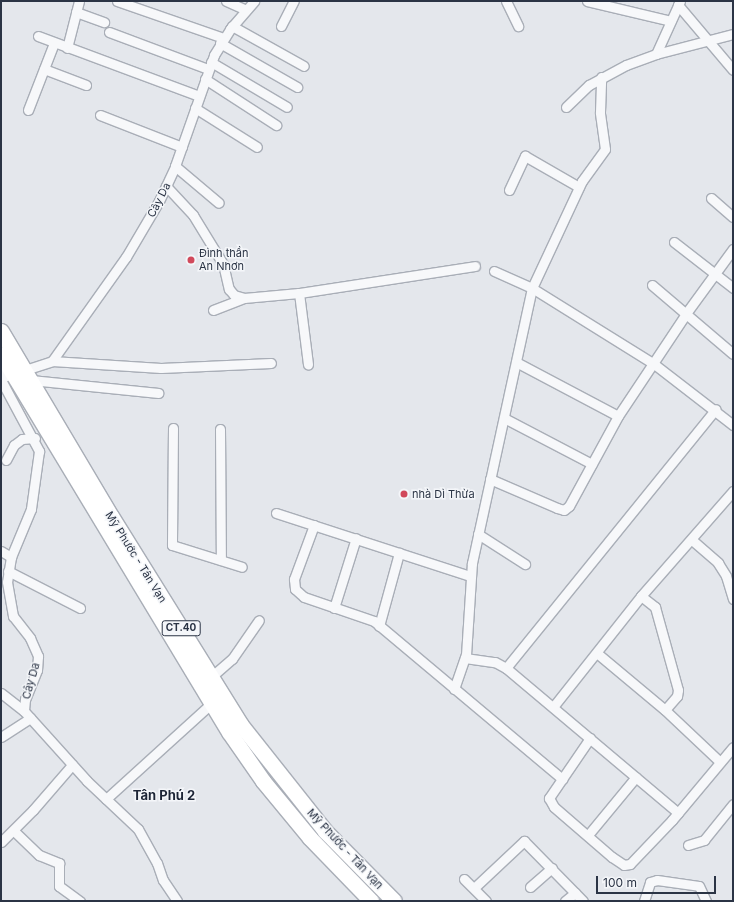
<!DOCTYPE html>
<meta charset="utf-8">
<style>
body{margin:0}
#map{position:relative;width:734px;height:902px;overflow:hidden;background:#e4e7ec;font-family:Inter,sans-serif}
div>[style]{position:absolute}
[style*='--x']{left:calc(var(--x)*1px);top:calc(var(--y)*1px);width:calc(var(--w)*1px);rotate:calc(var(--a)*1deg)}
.roads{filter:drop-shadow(1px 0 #a9aeb7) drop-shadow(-1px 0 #a9aeb7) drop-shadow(0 1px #a9aeb7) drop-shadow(0 -1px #a9aeb7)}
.minor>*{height:9px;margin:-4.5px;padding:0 4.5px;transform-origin:4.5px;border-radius:4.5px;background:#f7f8fa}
.tertiary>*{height:12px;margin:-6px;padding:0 6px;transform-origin:6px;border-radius:6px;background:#f7f8fa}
.primary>*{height:15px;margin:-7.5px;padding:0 7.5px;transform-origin:7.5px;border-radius:7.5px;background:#fff}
.dots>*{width:11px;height:11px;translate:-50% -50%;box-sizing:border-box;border:2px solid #f4f6f9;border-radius:50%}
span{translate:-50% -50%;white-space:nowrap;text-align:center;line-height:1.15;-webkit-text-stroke:3px #f4f6f9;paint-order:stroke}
.shield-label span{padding:1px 3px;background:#f4f6f9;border:1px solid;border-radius:3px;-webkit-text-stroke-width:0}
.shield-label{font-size:10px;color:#2b3445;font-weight:700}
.street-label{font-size:11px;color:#2b3445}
.poi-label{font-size:11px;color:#2b3445}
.left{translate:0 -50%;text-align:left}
.quarter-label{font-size:13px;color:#1d2536;font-weight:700}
.frame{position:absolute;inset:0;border:2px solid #2b3445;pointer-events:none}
.scale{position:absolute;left:596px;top:876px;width:120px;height:18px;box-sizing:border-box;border:2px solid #2b3445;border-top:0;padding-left:5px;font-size:12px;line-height:14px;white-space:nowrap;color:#2b3445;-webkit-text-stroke:3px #f4f6f9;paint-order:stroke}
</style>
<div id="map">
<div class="roads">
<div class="minor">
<i style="--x:117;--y:1;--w:112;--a:19.2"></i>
<i style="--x:226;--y:1;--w:22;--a:24"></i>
<i style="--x:506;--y:1;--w:28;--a:64"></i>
<i style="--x:587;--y:1;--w:86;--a:13.4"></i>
<i style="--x:678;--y:5;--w:85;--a:49.8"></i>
<i style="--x:76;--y:12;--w:30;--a:20"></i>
<i style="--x:232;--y:26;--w:82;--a:29.1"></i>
<i style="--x:281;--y:26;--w:28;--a:-63"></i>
<i style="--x:109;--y:32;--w:106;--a:20.5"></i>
<i style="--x:38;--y:36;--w:172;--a:20.4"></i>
<i style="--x:220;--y:43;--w:89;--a:29.7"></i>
<i style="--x:67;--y:48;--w:49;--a:-75.7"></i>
<i style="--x:656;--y:54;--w:58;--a:-65.6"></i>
<i style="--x:211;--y:62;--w:88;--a:30.6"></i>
<i style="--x:44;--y:69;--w:45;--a:20.9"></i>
<i style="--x:205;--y:79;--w:85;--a:32.9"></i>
<i style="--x:566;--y:107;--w:32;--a:-44"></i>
<i style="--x:589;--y:85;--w:42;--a:-28.4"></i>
<i style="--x:626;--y:65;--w:32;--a:-20"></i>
<i style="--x:656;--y:54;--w:80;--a:-14.6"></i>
<i style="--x:195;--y:108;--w:73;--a:32.2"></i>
<i style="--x:28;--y:110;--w:72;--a:-68.8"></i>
<i style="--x:100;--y:115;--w:88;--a:21.3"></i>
<i style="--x:175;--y:166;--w:57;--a:40.1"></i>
<i style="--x:166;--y:186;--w:40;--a:47"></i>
<i style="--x:193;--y:215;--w:57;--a:58.5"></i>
<i style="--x:223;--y:264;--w:26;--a:77"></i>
<i style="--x:229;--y:289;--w:8;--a:50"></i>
<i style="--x:234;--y:295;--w:10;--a:17"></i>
<i style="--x:244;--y:298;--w:55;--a:-5.2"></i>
<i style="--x:299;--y:293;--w:178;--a:-8.7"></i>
<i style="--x:509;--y:190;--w:38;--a:-65"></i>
<i style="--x:525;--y:156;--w:62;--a:29.9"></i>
<i style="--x:711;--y:198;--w:29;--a:41"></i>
<i style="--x:674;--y:242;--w:75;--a:37.9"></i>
<i style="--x:494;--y:271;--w:42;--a:24.1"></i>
<i style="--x:532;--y:288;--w:144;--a:31.9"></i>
<i style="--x:654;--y:364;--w:100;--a:37.7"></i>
<i style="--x:652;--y:285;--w:106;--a:40.4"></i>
<i style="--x:299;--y:293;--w:72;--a:82.8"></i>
<i style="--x:213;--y:310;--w:33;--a:-21"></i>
<i style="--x:52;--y:361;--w:109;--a:3.7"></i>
<i style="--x:161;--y:368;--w:110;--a:-2.6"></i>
<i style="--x:516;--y:362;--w:115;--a:27.9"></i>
<i style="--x:25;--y:370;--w:28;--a:-18"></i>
<i style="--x:52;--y:361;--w:128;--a:-54.6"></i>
<i style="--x:126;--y:257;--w:65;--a:-59.5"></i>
<i style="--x:159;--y:201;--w:38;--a:-65"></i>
<i style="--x:175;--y:166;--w:118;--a:-70.6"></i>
<i style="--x:214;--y:55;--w:31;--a:-58"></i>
<i style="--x:230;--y:29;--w:37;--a:-49"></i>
<i style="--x:1;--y:380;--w:81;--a:61.8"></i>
<i style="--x:39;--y:451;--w:59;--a:97.9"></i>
<i style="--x:31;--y:509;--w:52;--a:112.6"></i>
<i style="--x:11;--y:557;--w:25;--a:99"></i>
<i style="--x:7;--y:582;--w:35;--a:80"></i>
<i style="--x:13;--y:616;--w:28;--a:52"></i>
<i style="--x:30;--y:638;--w:20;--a:66"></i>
<i style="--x:38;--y:656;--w:14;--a:94"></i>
<i style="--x:37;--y:670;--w:31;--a:112"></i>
<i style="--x:25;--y:699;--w:12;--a:95"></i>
<i style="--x:24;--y:711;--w:94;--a:48"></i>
<i style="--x:87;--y:781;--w:70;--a:43.3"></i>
<i style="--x:138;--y:829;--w:39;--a:61"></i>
<i style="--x:157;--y:863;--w:18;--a:71"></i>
<i style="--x:163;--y:880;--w:25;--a:56"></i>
<i style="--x:31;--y:380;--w:128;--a:5.8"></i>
<i style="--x:504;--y:418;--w:99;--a:27.6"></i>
<i style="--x:173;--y:428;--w:117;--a:90.5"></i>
<i style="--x:172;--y:545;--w:73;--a:17.4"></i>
<i style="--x:220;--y:429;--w:131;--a:89.6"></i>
<i style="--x:6;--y:460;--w:17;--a:-62"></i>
<i style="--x:14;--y:445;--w:10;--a:-37"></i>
<i style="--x:22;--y:439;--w:13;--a:-4"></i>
<i style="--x:490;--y:479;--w:73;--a:23.4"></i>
<i style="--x:557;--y:508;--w:7;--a:16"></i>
<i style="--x:564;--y:510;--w:6;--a:-39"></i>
<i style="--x:569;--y:506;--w:102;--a:-61.4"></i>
<i style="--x:618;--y:416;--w:125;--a:-56.4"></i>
<i style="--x:687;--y:312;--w:78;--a:-53.9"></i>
<i style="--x:276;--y:513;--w:204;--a:18"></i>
<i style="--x:314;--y:525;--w:58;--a:110.3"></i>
<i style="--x:294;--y:579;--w:10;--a:84"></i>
<i style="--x:295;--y:589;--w:12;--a:42"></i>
<i style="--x:304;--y:597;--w:74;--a:18.9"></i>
<i style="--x:374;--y:621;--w:246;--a:40"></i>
<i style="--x:478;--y:534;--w:56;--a:32.6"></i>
<i style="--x:692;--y:540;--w:35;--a:41"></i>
<i style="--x:718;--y:563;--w:15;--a:58"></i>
<i style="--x:726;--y:576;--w:24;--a:73"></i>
<i style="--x:1;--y:551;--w:12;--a:31"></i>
<i style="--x:8;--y:571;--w:81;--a:27.2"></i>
<i style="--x:641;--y:596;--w:18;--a:38"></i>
<i style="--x:655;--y:607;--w:86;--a:74.5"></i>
<i style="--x:678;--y:690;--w:6;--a:99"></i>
<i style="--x:677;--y:696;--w:18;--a:131"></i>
<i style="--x:334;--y:608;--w:73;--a:-72.6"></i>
<i style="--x:379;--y:626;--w:76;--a:-74.7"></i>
<i style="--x:598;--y:654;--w:87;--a:39.9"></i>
<i style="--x:665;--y:710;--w:74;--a:43.4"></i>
<i style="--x:465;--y:658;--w:30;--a:8"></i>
<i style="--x:495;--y:662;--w:13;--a:29"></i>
<i style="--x:506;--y:668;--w:225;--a:40.1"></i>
<i style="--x:506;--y:668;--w:333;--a:-51"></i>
<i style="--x:211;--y:677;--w:28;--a:-41"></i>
<i style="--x:232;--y:659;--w:47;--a:-55.3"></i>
<i style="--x:454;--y:689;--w:36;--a:-71"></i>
<i style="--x:466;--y:655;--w:92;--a:-86.3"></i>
<i style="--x:472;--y:563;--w:281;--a:-77.7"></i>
<i style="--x:532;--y:288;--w:118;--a:-65"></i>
<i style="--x:582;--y:181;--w:39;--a:-54"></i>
<i style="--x:605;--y:149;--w:37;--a:-98"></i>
<i style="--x:600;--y:112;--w:35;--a:-88"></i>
<i style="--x:1;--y:693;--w:29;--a:38"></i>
<i style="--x:553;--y:707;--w:142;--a:-51.6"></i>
<i style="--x:641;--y:596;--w:140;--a:-48.8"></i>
<i style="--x:1;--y:737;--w:35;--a:-33"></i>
<i style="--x:590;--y:738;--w:73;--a:124.3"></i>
<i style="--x:549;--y:798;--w:10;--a:61"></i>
<i style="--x:554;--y:807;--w:77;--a:40.8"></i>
<i style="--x:612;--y:857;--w:14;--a:34"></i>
<i style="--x:624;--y:865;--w:6;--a:-9"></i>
<i style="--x:630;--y:864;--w:61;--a:-46.3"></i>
<i style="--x:672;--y:820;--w:95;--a:-50.1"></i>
<i style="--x:106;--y:799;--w:143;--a:-42.2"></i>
<i style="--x:14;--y:831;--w:35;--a:44"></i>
<i style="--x:39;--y:855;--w:22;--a:22"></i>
<i style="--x:59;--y:863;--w:23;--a:90"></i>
<i style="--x:59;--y:886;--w:26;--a:36"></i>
<i style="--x:588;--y:835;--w:75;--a:-50.4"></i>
<i style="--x:1;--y:842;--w:45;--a:-45"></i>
<i style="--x:33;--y:810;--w:60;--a:-49.1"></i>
<i style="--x:688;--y:845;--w:17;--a:-17"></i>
<i style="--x:704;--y:840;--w:46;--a:-51.1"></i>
<i style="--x:464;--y:879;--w:31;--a:45"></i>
<i style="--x:530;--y:887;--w:29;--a:-41"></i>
<i style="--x:474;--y:888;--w:69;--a:-43.2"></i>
<i style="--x:524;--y:841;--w:84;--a:45.5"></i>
<i style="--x:565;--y:901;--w:13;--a:-39"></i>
<i style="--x:644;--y:901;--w:20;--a:-72"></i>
<i style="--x:650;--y:882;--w:7;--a:-16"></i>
<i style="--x:657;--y:880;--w:42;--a:8.1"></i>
<i style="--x:699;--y:886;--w:17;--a:65"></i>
</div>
<div class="tertiary">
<i style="--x:1;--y:377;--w:12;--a:-20"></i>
</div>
<div class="primary">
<i style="--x:1;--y:331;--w:215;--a:59.3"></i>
<i style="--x:111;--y:516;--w:246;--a:58.1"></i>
<i style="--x:241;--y:725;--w:135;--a:51.6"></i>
<i style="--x:325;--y:831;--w:98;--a:45.4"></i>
<i style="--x:1;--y:354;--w:441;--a:58.9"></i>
<i style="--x:229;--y:732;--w:60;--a:55.2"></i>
<i style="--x:263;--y:781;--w:74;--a:50.5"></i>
<i style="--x:310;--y:838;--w:88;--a:45.9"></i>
</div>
</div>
<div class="dots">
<i style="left:191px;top:260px;background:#d1495b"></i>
<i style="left:404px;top:494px;background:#d1495b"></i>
</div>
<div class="shield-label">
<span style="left:181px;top:628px">CT.40</span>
</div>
<div class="street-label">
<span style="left:159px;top:200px;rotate:-63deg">Cây Da</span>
<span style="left:136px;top:557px;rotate:58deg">Mỹ Phước - Tân Vạn</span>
<span style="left:31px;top:681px;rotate:-74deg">Cây Da</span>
<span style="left:345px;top:849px;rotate:47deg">Mỹ Phước - Tân Vạn</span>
</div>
<div class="poi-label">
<span class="left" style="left:199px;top:260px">Đình thần<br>An Nhơn</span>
<span class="left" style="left:412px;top:494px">nhà Dì Thừa</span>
</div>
<div class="quarter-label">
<span style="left:164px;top:795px">Tân Phú 2</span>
</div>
<div class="frame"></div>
<div class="scale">100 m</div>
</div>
